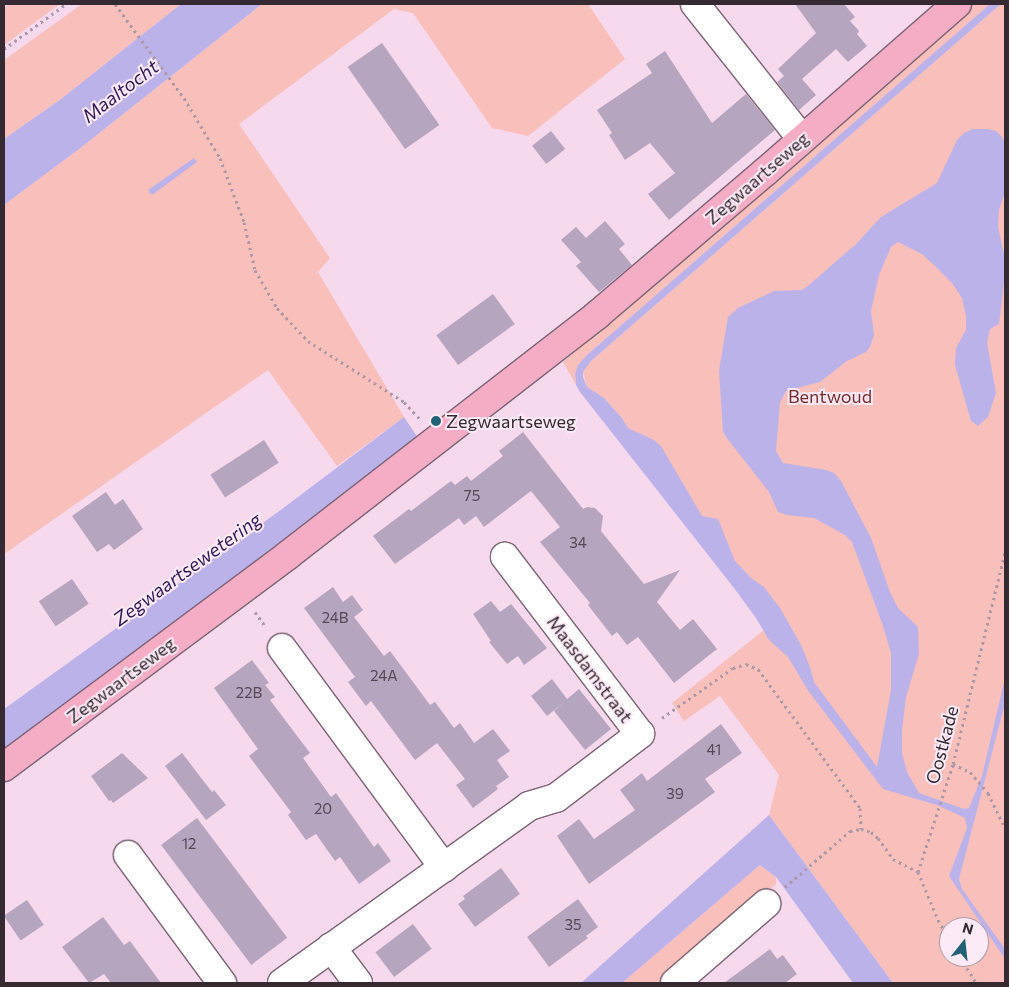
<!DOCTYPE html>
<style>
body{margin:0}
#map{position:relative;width:1009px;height:987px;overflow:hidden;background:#f6d9ed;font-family:Commissioner,sans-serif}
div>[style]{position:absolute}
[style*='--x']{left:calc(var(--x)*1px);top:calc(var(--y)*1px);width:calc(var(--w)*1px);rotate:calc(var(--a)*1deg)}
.green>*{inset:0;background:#f9bfbb}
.water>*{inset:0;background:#bbb2ea}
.building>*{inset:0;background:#b6a5be;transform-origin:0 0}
.path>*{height:3px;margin-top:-1.5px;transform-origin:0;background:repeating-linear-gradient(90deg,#ae98a7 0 2.5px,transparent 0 6.5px)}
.roads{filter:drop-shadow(1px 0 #7d6476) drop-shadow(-1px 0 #7d6476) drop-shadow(0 1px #7d6476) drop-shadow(0 -1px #7d6476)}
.minor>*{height:28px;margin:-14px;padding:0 14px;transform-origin:14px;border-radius:14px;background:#fff}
.major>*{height:28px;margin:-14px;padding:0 14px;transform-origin:14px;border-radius:14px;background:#f4adc5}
.dots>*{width:14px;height:14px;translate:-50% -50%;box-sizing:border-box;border:2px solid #fceaf6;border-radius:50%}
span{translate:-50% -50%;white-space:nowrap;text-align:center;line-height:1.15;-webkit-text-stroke:4px #fceaf6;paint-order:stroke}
.number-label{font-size:15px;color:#554955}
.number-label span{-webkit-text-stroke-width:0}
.street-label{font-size:18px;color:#352a32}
.park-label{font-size:18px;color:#7a2d2d}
.poi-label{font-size:18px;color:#352a32}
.left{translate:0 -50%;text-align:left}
.water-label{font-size:19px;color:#2f1c5c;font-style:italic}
.frame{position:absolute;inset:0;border:5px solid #352a32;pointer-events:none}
.north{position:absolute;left:939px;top:917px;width:50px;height:50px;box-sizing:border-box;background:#fceaf6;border:1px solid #ac9da8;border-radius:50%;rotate:16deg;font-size:14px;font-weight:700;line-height:20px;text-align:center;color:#352a32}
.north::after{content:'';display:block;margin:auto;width:18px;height:22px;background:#226277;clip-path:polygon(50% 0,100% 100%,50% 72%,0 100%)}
</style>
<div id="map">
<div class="green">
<i style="clip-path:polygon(10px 4px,60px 4px,4px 45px,4px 8px)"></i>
<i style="clip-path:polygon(82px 4px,181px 4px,61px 99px,4px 139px,4px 60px)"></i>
<i style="clip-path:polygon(262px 4px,588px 4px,625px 59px,528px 136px,492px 128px,413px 13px,394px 9px,239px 124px,330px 258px,318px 272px,404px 417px,337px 466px,268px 370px,4px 554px,4px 205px,83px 146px)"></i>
<i style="clip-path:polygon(973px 4px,990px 4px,587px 355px,579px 364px,575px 374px,576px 385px,563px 362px)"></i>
<i style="clip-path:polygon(evenodd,1001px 4px,1005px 4px,1005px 983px,893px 983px,769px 815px,779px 775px,720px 696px,684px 721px,672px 703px,764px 630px,767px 637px,781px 627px,639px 434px,628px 428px,622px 418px,604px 398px,587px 387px,583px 372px,591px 361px,1001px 4px,949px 927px,979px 927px,979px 957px,949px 957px,949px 927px)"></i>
<i style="clip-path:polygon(760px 865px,776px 877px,776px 884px,660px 983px,622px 983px)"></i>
</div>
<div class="water">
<i style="clip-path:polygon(181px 4px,262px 4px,83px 146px,4px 205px,4px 139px,61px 99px)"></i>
<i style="clip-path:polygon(990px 4px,1001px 4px,591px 361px,583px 372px,583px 377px,587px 387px,604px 398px,622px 418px,628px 428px,654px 440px,661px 446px,702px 516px,718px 519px,735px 561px,751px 578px,764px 587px,780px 608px,801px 645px,810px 667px,814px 682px,877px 767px,891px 690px,891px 653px,882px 623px,852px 542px,845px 535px,814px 518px,787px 515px,778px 512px,769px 492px,726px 437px,723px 431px,719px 371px,728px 317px,738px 308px,774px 291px,802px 290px,809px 285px,856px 244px,881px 217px,937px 183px,957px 140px,964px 133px,973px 129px,987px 129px,996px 131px,1002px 137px,1005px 143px,1005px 192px,999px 210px,998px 227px,1005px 259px,1005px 274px,999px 324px,990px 329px,987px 343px,996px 393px,988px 417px,978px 426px,971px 421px,955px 365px,956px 348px,966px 330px,966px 316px,962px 298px,952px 283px,934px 265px,922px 254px,898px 242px,891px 247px,879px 275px,871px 311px,874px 335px,870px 347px,866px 352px,847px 361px,820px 382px,786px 391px,780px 403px,776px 451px,783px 463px,826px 470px,834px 473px,841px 481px,871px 538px,890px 592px,898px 608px,918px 627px,919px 654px,906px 697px,902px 730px,902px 753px,907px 772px,919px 793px,964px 809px,969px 808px,982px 776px,1005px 678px,1005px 703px,959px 879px,962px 889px,1005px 949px,1005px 959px,949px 876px,967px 828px,965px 818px,937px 805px,883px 789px,809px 692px,788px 657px,769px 640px,756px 618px,734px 588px,580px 392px,576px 385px,575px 374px,578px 365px,587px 355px)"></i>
<i style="clip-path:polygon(194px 158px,197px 162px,152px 195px,148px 190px)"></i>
<i style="clip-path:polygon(404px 417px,418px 438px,114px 672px,4px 749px,4px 709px,282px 509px)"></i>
<i style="clip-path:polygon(769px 815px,893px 983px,853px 983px,776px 877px,760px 865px,622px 983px,581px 983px)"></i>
</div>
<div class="building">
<i style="clip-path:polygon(795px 4px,844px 4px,855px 17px,850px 21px,859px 31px,857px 34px,867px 46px,848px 62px,836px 49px,802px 79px,816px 95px,799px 110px,777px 82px,784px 76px,778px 69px,816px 33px)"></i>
<i style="left:382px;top:43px;width:100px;height:42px;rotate:55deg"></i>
<i style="clip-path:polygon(665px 51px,712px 123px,746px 94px,775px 130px,669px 220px,648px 194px,675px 173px,650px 143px,625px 160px,609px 135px,612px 133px,597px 110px,652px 73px,646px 64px)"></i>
<i style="left:551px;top:131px;width:23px;height:24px;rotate:52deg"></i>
<i style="clip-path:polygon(605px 221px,625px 244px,619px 249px,632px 265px,599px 292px,576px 266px,581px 262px,561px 240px,576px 227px,586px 238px)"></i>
<i style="left:493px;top:294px;width:37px;height:70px;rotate:54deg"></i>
<i style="clip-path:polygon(523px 432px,583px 509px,587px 507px,595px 508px,603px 516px,601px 531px,644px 584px,680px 570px,657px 602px,680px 630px,693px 619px,717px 649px,674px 683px,638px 637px,627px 645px,617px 632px,612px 636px,588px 605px,590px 603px,540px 542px,560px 527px,531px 491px,484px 527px,476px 516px,464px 525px,459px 518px,395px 564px,373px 536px,409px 509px,411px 511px,451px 481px,455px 485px,467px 476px,471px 481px,503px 456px,499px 451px)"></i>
<i style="left:264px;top:440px;width:27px;height:64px;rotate:57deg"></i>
<i style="clip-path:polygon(106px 492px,115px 505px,123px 499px,143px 529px,114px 550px,109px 544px,97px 552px,72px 516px)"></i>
<i style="left:72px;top:579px;width:30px;height:40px;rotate:56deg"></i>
<i style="clip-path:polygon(333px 587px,343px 602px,352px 595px,363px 610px,354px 617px,384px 656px,390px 651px,430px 705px,435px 702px,454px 728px,460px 723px,474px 743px,493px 729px,510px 751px,497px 760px,509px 777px,496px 786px,498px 789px,473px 808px,456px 785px,465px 779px,437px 743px,415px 760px,371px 701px,366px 706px,348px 682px,355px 677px,304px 608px)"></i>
<i style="clip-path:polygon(491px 601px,500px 612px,511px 604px,547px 648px,524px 665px,518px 656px,507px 664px,489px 642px,491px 641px,473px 614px)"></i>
<i style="clip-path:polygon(252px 660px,269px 683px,265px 685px,275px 697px,270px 700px,310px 753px,303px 758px,331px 797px,336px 793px,374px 847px,378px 843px,391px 861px,359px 884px,340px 857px,335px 861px,316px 834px,306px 840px,288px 815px,291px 812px,249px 756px,258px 749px,214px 688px)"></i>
<i style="clip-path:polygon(552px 679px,567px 699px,579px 689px,611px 729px,585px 750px,554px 711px,563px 703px,547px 716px,531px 696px)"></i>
<i style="clip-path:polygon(721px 724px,742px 753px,705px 779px,715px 792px,589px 884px,557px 836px,579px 819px,594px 839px,635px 810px,620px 790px,642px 773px,647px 781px)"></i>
<i style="clip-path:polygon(122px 753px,148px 778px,113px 803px,111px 800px,109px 801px,91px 776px)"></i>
<i style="clip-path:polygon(182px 753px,212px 792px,214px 790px,226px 805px,206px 820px,165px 766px)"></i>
<i style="left:197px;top:818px;width:150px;height:45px;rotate:53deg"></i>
<i style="clip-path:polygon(501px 868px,520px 894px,475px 927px,458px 904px,465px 899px,463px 896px)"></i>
<i style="clip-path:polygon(578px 899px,598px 927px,586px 936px,588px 938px,549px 967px,527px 937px)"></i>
<i style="left:27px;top:900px;width:30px;height:28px;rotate:56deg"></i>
<i style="clip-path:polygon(103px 917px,124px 945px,130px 941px,161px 983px,111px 983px,104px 974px,89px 983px,62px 947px)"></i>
<i style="left:413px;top:924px;width:31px;height:47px;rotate:53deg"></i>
<i style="clip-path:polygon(770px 949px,777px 959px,783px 955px,797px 974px,785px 983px,724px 983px)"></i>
</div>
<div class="path">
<i style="--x:115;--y:4;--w:117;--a:53.7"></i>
<i style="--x:184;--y:98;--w:70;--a:59"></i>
<i style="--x:220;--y:158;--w:68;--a:69.4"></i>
<i style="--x:244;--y:222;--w:49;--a:77.1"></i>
<i style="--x:255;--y:270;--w:44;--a:59.9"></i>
<i style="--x:277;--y:308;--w:45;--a:46.8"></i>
<i style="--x:308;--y:341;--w:114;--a:32.4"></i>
<i style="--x:404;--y:402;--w:25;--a:47"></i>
<i style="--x:4;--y:49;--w:77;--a:-36"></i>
<i style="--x:255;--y:612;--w:19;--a:54"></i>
<i style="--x:662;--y:718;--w:87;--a:-35.2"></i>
<i style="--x:733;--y:668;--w:14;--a:-17"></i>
<i style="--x:746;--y:664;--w:13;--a:23"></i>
<i style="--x:758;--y:669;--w:172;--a:53.7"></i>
<i style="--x:860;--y:808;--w:21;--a:87"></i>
<i style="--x:953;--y:764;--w:19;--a:25"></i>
<i style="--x:970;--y:772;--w:28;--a:49"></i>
<i style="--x:988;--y:793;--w:39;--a:64"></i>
<i style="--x:785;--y:887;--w:86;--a:-40.7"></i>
<i style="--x:850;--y:831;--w:11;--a:-10"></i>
<i style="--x:861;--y:829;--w:10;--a:17"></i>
<i style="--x:871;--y:832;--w:9;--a:41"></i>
<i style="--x:878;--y:838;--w:26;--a:54"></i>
<i style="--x:893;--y:859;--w:28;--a:27"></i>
<i style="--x:949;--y:939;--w:20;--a:-120"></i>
<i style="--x:939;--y:922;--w:54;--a:-112.8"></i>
<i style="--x:918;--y:872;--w:114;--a:-72"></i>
<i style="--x:953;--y:764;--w:218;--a:-76.2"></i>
<i style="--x:960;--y:957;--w:31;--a:58"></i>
</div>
<div class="roads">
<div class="minor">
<i style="--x:695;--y:4;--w:172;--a:51.6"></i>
<i style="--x:282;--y:648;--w:273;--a:53.6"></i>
<i style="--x:128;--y:855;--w:159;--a:53.7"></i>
<i style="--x:331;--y:947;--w:45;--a:53.1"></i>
<i style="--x:282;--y:983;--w:304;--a:-35.6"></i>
<i style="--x:529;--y:806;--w:28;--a:-17"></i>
<i style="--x:556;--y:798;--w:106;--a:-37.3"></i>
<i style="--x:640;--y:734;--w:223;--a:-127.3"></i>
<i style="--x:675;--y:983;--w:121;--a:-41"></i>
</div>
<div class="major">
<i style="--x:4;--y:767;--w:354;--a:-36.7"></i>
<i style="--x:288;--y:555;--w:391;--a:-37.8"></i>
<i style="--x:597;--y:315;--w:221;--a:-40.4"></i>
<i style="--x:765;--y:172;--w:255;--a:-41.2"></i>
</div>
</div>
<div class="dots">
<i style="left:436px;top:421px;background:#226277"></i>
</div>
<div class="number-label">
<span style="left:472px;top:496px">75</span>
<span style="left:578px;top:543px">34</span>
<span style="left:335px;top:618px">24B</span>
<span style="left:384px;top:676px">24A</span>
<span style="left:249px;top:693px">22B</span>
<span style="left:714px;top:750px">41</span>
<span style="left:675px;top:794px">39</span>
<span style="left:323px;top:809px">20</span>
<span style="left:189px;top:844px">12</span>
<span style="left:573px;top:925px">35</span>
</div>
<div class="street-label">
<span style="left:757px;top:178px;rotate:-41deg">Zegwaartseweg</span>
<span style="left:590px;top:669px;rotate:53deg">Maasdamstraat</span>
<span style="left:121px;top:680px;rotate:-37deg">Zegwaartseweg</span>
<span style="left:942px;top:745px;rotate:-75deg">Oostkade</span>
</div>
<div class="park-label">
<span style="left:830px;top:396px">Bentwoud</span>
</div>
<div class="poi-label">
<span class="left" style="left:446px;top:421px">Zegwaartseweg</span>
</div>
<div class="water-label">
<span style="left:120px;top:91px;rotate:-37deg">Maaltocht</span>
<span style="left:187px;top:569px;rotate:-36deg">Zegwaartsewetering</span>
</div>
<div class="frame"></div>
<div class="north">N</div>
</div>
